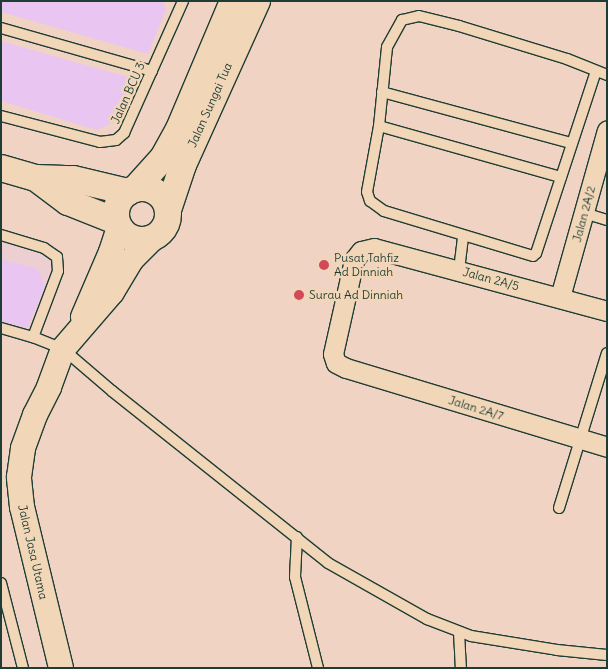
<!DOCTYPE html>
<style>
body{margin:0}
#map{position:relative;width:608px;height:669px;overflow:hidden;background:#f0d3c3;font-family:Delius,sans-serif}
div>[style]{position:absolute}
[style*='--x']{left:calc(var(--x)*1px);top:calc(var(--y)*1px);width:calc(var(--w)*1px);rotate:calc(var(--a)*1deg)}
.built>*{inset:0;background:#eecfd1}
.building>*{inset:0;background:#e9c6f1}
.roads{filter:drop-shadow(1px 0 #1f3d34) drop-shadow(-1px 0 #1f3d34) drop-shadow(0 1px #1f3d34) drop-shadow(0 -1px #1f3d34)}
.service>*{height:10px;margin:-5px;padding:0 5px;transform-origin:5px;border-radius:5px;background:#f2d6b8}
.minor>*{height:19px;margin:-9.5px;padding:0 9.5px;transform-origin:9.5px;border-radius:9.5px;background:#f2d6b8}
.tertiary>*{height:24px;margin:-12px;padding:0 12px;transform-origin:12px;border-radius:12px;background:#f2d6b8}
.secondary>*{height:26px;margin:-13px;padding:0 13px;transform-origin:13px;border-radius:13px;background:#f2d6b8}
.secondary>.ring{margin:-13px;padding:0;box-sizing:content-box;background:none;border:26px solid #f2d6b8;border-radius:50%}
.dots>*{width:14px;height:14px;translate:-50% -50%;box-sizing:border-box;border:2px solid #f2d6b8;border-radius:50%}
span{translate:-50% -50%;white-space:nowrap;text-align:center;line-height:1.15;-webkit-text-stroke:5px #f2d6b8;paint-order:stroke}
.street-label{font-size:12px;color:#1f3d34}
.poi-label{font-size:12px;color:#1f3d34}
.left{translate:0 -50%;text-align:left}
.frame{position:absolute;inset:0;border:2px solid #1f3d34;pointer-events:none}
</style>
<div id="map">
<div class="built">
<i style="clip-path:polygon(1px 238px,42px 250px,53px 259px,54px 271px,31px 332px,1px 324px)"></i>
</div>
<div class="building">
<i style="clip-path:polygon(1px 1px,163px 1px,166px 10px,148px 54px,1px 12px)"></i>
<i style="clip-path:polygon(1px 41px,135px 79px,114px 122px,97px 130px,1px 101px)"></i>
<i style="clip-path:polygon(1px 259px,38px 269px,45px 287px,27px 328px,1px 321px)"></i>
</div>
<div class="roads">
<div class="service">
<i style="--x:1;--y:28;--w:157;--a:15.9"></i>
<i style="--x:596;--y:71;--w:192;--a:108.2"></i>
<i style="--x:536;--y:253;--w:4;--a:135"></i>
<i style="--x:533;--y:256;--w:156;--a:-163.2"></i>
<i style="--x:384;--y:211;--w:17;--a:-144"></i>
<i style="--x:370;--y:201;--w:9;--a:-108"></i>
<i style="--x:367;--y:192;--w:67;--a:-79.7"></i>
<i style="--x:379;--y:126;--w:79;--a:-84.2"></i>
<i style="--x:387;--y:47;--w:31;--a:-61"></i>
<i style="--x:402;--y:20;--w:17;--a:-13"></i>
<i style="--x:419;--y:16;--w:41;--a:14"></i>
<i style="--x:459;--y:26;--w:113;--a:17"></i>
<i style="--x:567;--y:59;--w:43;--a:21.8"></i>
<i style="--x:382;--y:92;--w:196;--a:15.1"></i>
<i style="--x:1;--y:116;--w:102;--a:14.7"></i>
<i style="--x:100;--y:142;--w:16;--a:-7"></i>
<i style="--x:116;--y:140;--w:11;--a:-41"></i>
<i style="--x:124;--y:133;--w:145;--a:-65.9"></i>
<i style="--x:379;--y:126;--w:189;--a:15.7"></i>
<i style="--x:584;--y:213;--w:24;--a:17"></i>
<i style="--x:1;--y:235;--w:45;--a:16.8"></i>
<i style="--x:44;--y:248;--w:16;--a:35"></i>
<i style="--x:57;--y:257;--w:14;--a:86"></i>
<i style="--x:58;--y:271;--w:71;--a:110.7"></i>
<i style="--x:33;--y:337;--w:32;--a:22"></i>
<i style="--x:63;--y:349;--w:65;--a:40.6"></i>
<i style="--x:112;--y:391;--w:276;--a:38.5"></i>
<i style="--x:328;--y:563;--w:114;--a:29.5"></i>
<i style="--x:427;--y:619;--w:47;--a:21.1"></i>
<i style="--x:471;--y:636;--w:87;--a:9.2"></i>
<i style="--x:557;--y:650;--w:50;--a:5.7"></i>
<i style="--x:459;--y:270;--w:34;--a:-83"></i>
<i style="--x:1;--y:328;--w:33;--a:16"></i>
<i style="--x:559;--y:508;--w:162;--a:-72.8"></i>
<i style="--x:297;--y:537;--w:40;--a:92.9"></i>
<i style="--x:295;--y:577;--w:94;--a:75.8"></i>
<i style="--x:1;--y:583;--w:88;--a:75.5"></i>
<i style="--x:459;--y:632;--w:36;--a:87"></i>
</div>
<div class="minor">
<i style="--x:560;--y:297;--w:173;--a:-74.3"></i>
<i style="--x:607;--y:311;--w:241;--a:-164.9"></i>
<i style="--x:374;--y:248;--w:13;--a:167"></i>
<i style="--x:361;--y:251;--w:11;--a:128"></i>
<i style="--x:354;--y:260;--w:96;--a:102.6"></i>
<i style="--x:333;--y:354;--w:9;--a:72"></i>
<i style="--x:336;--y:363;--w:11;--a:27"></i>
<i style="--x:346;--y:368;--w:273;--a:16.8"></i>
</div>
<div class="tertiary">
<i style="--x:83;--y:317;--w:71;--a:-66.7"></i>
<i style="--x:111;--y:252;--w:25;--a:-72"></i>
<i style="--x:61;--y:668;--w:166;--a:-103.6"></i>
<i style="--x:22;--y:507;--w:30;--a:-96"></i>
<i style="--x:19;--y:477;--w:29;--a:-82"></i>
<i style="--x:23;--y:448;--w:35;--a:-70"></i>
<i style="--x:35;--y:415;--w:31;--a:-63"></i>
<i style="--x:49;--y:387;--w:40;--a:-69.8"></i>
<i style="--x:63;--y:349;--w:75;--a:-49.3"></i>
<i style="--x:112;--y:292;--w:37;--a:-59"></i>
<i style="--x:131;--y:260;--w:30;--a:-45"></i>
</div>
<div class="secondary">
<i style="--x:1;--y:168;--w:36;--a:16"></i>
<i style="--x:36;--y:178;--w:37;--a:2"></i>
<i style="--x:73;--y:179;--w:57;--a:13.3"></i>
<i style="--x:36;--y:178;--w:40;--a:37"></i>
<i style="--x:68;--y:202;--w:52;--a:21.6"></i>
<i class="ring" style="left:116px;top:188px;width:26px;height:26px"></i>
<i style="--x:135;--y:189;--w:42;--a:-47.9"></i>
<i style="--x:163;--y:158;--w:33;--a:-61"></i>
<i style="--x:179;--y:129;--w:139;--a:-67.1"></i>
<i style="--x:168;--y:210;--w:47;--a:-71.6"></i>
<i style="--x:183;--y:165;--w:180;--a:-65.7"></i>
</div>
</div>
<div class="dots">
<i style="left:324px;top:265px;background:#d1495b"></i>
<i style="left:299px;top:295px;background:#d1495b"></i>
</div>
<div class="street-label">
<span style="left:128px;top:93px;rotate:-66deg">Jalan BCU 3</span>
<span style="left:210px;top:105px;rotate:-66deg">Jalan Sungai Tua</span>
<span style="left:584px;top:214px;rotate:-75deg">Jalan 2A/2</span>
<span style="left:491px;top:279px;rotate:15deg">Jalan 2A/5</span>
<span style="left:476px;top:408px;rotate:17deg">Jalan 2A/7</span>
<span style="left:33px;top:552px;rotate:77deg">Jalan Jasa Utama</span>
</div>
<div class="poi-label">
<span class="left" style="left:334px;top:265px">Pusat Tahfiz<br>Ad Dinniah</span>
<span class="left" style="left:309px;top:295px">Surau Ad Dinniah</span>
</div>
<div class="frame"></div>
</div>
